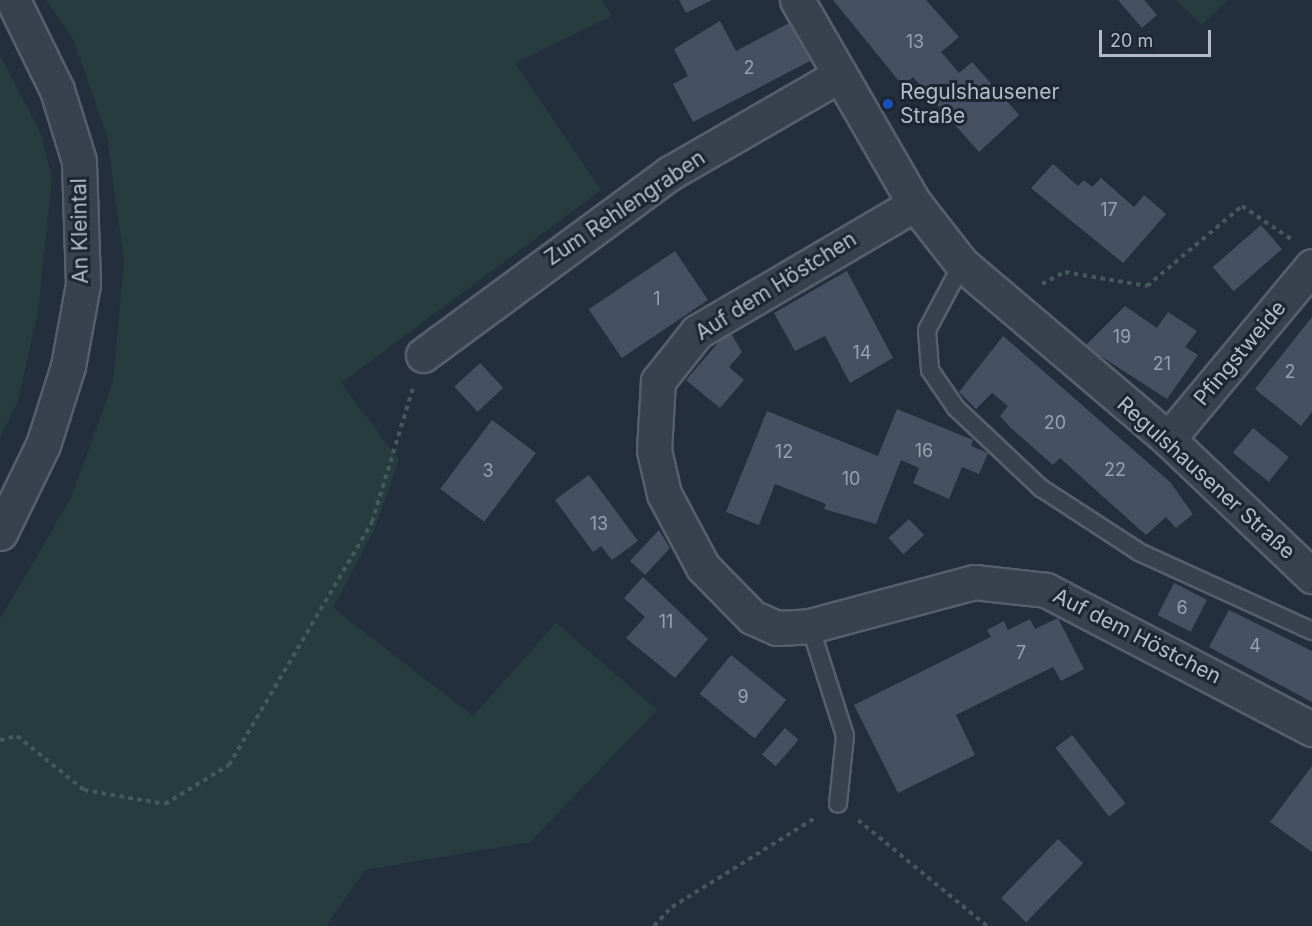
<!DOCTYPE html>
<meta charset="utf-8">
<style>
body{margin:0}
#map{position:relative;width:1312px;height:926px;overflow:hidden;background:#242f3e;font-family:Inter,sans-serif}
div>[style]{position:absolute}
[style*='--x']{left:calc(var(--x)*1px);top:calc(var(--y)*1px);width:calc(var(--w)*1px);rotate:calc(var(--a)*1deg)}
.green>*{inset:0;background:#263c3f}
.building>*{inset:0;background:#455162;transform-origin:0 0}
.path>*{height:4px;margin-top:-2px;transform-origin:0;background:repeating-linear-gradient(90deg,#44595c 0 4.5px,transparent 0 9px)}
.roads{filter:drop-shadow(2px 0 #565f6c) drop-shadow(-2px 0 #565f6c) drop-shadow(0 2px #565f6c) drop-shadow(0 -2px #565f6c)}
.service>*{height:16px;margin:-8px;padding:0 8px;transform-origin:8px;border-radius:8px;background:#38414e}
.minor>*{height:33px;margin:-16.5px;padding:0 16.5px;transform-origin:16.5px;border-radius:16.5px;background:#38414e}
.dots>*{width:16px;height:16px;translate:-50% -50%;box-sizing:border-box;border:3px solid #1d2633;border-radius:50%}
span{translate:-50% -50%;white-space:nowrap;text-align:center;line-height:1.15;-webkit-text-stroke:6px #1d2633;paint-order:stroke}
.number-label{font-size:18px;color:#98a1af}
.number-label span{-webkit-text-stroke-width:0}
.poi-label{font-size:21px;color:#b4bcc9}
.left{translate:0 -50%;text-align:left}
.street-label{font-size:21px;color:#b4bcc9}
.scale{position:absolute;left:1099px;top:30px;width:112px;height:27px;box-sizing:border-box;border:3px solid #b4bcc9;border-top:0;padding-left:8px;font-size:18px;line-height:21px;white-space:nowrap;color:#b4bcc9;-webkit-text-stroke:4px #1d2633;paint-order:stroke}
</style>
<div id="map">
<div class="green">
<i style="clip-path:polygon(46px 0,602px 0,612px 16px,515px 63px,601px 190px,341px 383px,399px 460px,375px 528px,333px 608px,473px 716px,556px 623px,657px 710px,530px 842px,365px 870px,326px 926px,0 926px,0 619px,71px 498px,113px 382px,124px 261px,107px 135px,73px 39px)"></i>
<i style="clip-path:polygon(1176px 0,1227px 0,1202px 25px)"></i>
<i style="clip-path:polygon(0 55px,41px 134px,52px 178px,38px 312px,18px 401px,0 438px)"></i>
</div>
<div class="building">
<i style="clip-path:polygon(679px 0,712px 0,686px 13px)"></i>
<i style="clip-path:polygon(833px 0,926px 0,959px 37px,941px 52px,959px 73px,972px 62px,1019px 115px,979px 152px,913px 77px,903px 86px)"></i>
<i style="clip-path:polygon(1118px 0,1144px 0,1157px 15px,1142px 28px)"></i>
<i style="clip-path:polygon(720px 21px,736px 51px,789px 23px,810px 61px,693px 122px,673px 84px,688px 76px,674px 49px)"></i>
<i style="clip-path:polygon(1053px 164px,1078px 186px,1084px 180px,1092px 187px,1101px 178px,1134px 207px,1144px 195px,1166px 214px,1123px 263px,1031px 188px)"></i>
<i style="left:1261px;top:225px;width:32px;height:64px;rotate:49deg"></i>
<i style="left:675px;top:251px;width:59px;height:104px;rotate:56deg"></i>
<i style="clip-path:polygon(847px 271px,893px 358px,850px 383px,825px 336px,795px 351px,774px 313px)"></i>
<i style="clip-path:polygon(1125px 306px,1157px 328px,1168px 312px,1197px 331px,1185px 347px,1198px 355px,1167px 399px,1085px 346px)"></i>
<i style="clip-path:polygon(1312px 317px,1312px 412px,1301px 426px,1255px 389px)"></i>
<i style="clip-path:polygon(729px 330px,742px 352px,729px 367px,744px 380px,720px 408px,686px 380px)"></i>
<i style="clip-path:polygon(1003px 336px,1170px 482px,1193px 514px,1176px 528px,1166px 517px,1146px 535px,1060px 458px,1053px 465px,1011px 428px,1000px 416px,1008px 406px,992px 393px,976px 409px,959px 392px)"></i>
<i style="left:480px;top:363px;width:34px;height:35px;rotate:47deg"></i>
<i style="clip-path:polygon(897px 409px,973px 440px,971px 446px,988px 453px,979px 474px,962px 467px,949px 499px,913px 483px,919px 468px,901px 460px,876px 524px,824px 509px,826px 504px,775px 484px,759px 525px,726px 512px,767px 411px,878px 456px)"></i>
<i style="left:492px;top:420px;width:55px;height:86px;rotate:37deg"></i>
<i style="left:1253px;top:428px;width:46px;height:32px;rotate:39deg"></i>
<i style="clip-path:polygon(589px 475px,638px 541px,612px 560px,601px 546px,593px 552px,555px 500px)"></i>
<i style="left:909px;top:519px;width:22px;height:28px;rotate:47deg"></i>
<i style="clip-path:polygon(659px 530px,670px 548px,645px 575px,630px 561px)"></i>
<i style="clip-path:polygon(643px 577px,708px 639px,675px 678px,626px 638px,645px 617px,624px 598px)"></i>
<i style="left:1174px;top:583px;width:37px;height:36px;rotate:27deg"></i>
<i style="clip-path:polygon(1229px 610px,1312px 651px,1312px 702px,1209px 647px)"></i>
<i style="clip-path:polygon(1058px 618px,1084px 669px,1061px 681px,1053px 667px,956px 715px,975px 755px,898px 793px,854px 705px,991px 637px,987px 630px,1004px 621px,1008px 630px,1030px 619px,1035px 629px)"></i>
<i style="left:731px;top:655px;width:71px;height:50px;rotate:39deg"></i>
<i style="left:785px;top:728px;width:18px;height:35px;rotate:41deg"></i>
<i style="left:1072px;top:735px;width:87px;height:21px;rotate:52deg"></i>
<i style="clip-path:polygon(1312px 766px,1312px 852px,1270px 822px)"></i>
<i style="left:1058px;top:839px;width:35px;height:82px;rotate:44deg"></i>
</div>
<div class="path">
<i style="--x:1042;--y:284;--w:26;--a:-28"></i>
<i style="--x:1065;--y:272;--w:83;--a:9.7"></i>
<i style="--x:1147;--y:286;--w:124;--a:-40.1"></i>
<i style="--x:1242;--y:206;--w:59;--a:34"></i>
<i style="--x:0;--y:740;--w:17;--a:-13"></i>
<i style="--x:17;--y:736;--w:86;--a:38.9"></i>
<i style="--x:84;--y:790;--w:82;--a:9.8"></i>
<i style="--x:165;--y:804;--w:75;--a:-31.4"></i>
<i style="--x:229;--y:765;--w:282;--a:-59.5"></i>
<i style="--x:372;--y:522;--w:140;--a:-73"></i>
<i style="--x:858;--y:820;--w:167;--a:39.4"></i>
<i style="--x:654;--y:926;--w:26;--a:-47"></i>
<i style="--x:672;--y:907;--w:168;--a:-31.9"></i>
</div>
<div class="roads">
<div class="service">
<i style="--x:962;--y:264;--w:75;--a:117.9"></i>
<i style="--x:927;--y:330;--w:40;--a:85.7"></i>
<i style="--x:930;--y:370;--w:46;--a:55.6"></i>
<i style="--x:956;--y:408;--w:117;--a:43.3"></i>
<i style="--x:1041;--y:488;--w:117;--a:33.1"></i>
<i style="--x:1139;--y:552;--w:190;--a:24.5"></i>
<i style="--x:810;--y:626;--w:115;--a:72.3"></i>
<i style="--x:845;--y:736;--w:68;--a:95.9"></i>
</div>
<div class="minor">
<i style="--x:797;--y:0;--w:236;--a:60"></i>
<i style="--x:915;--y:204;--w:76;--a:51.9"></i>
<i style="--x:962;--y:264;--w:270;--a:40.3"></i>
<i style="--x:1168;--y:439;--w:199;--a:43.6"></i>
<i style="--x:915;--y:204;--w:253;--a:149.6"></i>
<i style="--x:697;--y:332;--w:63;--a:128.5"></i>
<i style="--x:658;--y:381;--w:69;--a:93.3"></i>
<i style="--x:654;--y:450;--w:45;--a:77.2"></i>
<i style="--x:664;--y:494;--w:83;--a:61.9"></i>
<i style="--x:703;--y:567;--w:70;--a:45.6"></i>
<i style="--x:752;--y:617;--w:27;--a:24"></i>
<i style="--x:777;--y:628;--w:33;--a:-3"></i>
<i style="--x:810;--y:626;--w:170;--a:-15"></i>
<i style="--x:974;--y:582;--w:72;--a:6.3"></i>
<i style="--x:1046;--y:590;--w:300;--a:27.6"></i>
<i style="--x:423;--y:355;--w:307;--a:-36.4"></i>
<i style="--x:670;--y:173;--w:194;--a:-30"></i>
<i style="--x:1168;--y:439;--w:225;--a:-50.2"></i>
<i style="--x:0;--y:533;--w:98;--a:-64"></i>
<i style="--x:43;--y:445;--w:83;--a:-72.4"></i>
<i style="--x:68;--y:366;--w:83;--a:-79.6"></i>
<i style="--x:83;--y:284;--w:123;--a:-91.9"></i>
<i style="--x:79;--y:161;--w:74;--a:-107.2"></i>
<i style="--x:57;--y:90;--w:100;--a:-116.1"></i>
</div>
</div>
<div class="dots">
<i style="left:888px;top:104px;background:#1a4fb4"></i>
</div>
<div class="number-label">
<span style="left:915px;top:42px">13</span>
<span style="left:749px;top:68px">2</span>
<span style="left:1109px;top:210px">17</span>
<span style="left:657px;top:299px">1</span>
<span style="left:1122px;top:337px">19</span>
<span style="left:862px;top:353px">14</span>
<span style="left:1162px;top:364px">21</span>
<span style="left:1290px;top:372px">2</span>
<span style="left:1055px;top:423px">20</span>
<span style="left:924px;top:451px">16</span>
<span style="left:784px;top:452px">12</span>
<span style="left:1115px;top:470px">22</span>
<span style="left:488px;top:471px">3</span>
<span style="left:851px;top:479px">10</span>
<span style="left:599px;top:524px">13</span>
<span style="left:1182px;top:608px">6</span>
<span style="left:666px;top:622px">11</span>
<span style="left:1255px;top:646px">4</span>
<span style="left:1021px;top:653px">7</span>
<span style="left:743px;top:697px">9</span>
</div>
<div class="poi-label">
<span class="left" style="left:900px;top:104px">Regulshausener<br>Straße</span>
</div>
<div class="street-label">
<span style="left:625px;top:208px;rotate:-34deg">Zum Rehlengraben</span>
<span style="left:80px;top:231px;rotate:-91deg">An Kleintal</span>
<span style="left:776px;top:286px;rotate:-32deg">Auf dem Höstchen</span>
<span style="left:1240px;top:353px;rotate:-50deg">Pfingstweide</span>
<span style="left:1206px;top:478px;rotate:42deg">Regulshausener Straße</span>
<span style="left:1137px;top:636px;rotate:27deg">Auf dem Höstchen</span>
</div>
<div class="scale">20 m</div>
</div>
